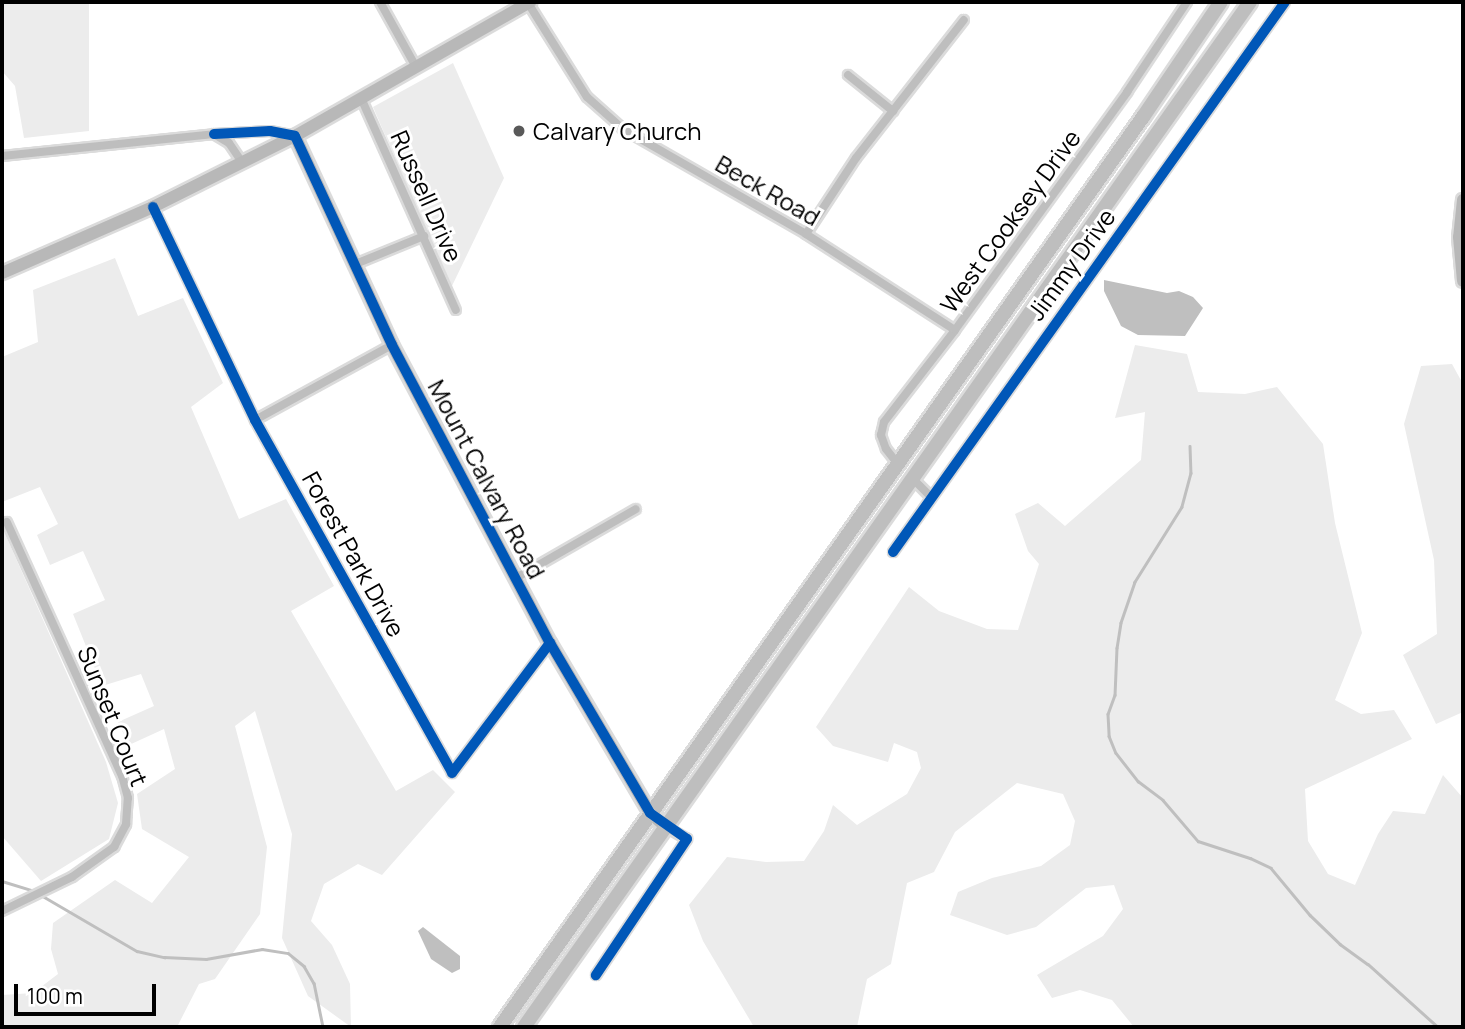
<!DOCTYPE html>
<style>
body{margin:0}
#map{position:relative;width:1465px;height:1029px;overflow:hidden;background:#fff;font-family:Manrope,sans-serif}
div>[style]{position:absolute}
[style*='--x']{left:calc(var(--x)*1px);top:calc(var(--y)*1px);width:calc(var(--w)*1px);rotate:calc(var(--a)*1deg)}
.green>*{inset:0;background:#ececec}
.water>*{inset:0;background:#bfbfbf}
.stream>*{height:2.5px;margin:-1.25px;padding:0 1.25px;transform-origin:1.25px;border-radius:1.25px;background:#bfbfbf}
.roads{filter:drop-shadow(2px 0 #dbdbdb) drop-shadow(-2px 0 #dbdbdb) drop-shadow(0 2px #dbdbdb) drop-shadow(0 -2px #dbdbdb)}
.street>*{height:8px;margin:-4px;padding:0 4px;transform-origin:4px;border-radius:4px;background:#bebebe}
.secondary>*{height:12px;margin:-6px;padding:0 6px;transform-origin:6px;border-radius:6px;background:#b8b8b8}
.highway>*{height:14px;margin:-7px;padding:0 7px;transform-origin:7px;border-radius:7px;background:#bebebe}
.cycleway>*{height:10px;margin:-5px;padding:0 5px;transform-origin:5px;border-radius:5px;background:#0057b8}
.dots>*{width:19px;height:19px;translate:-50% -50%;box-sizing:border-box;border:4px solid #fff;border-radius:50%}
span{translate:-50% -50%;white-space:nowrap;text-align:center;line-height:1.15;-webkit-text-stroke:6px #fff;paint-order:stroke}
.poi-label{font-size:24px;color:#000}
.left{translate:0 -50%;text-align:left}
.street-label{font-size:24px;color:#000}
.frame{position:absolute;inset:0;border:4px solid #000;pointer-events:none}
.scale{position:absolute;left:14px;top:984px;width:142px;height:32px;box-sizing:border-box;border:4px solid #000;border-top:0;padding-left:9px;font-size:21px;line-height:24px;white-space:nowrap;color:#000;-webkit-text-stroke:5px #fff;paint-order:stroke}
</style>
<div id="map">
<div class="green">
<i style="clip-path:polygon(2px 2px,89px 2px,89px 131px,24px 138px,15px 86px,2px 71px)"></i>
<i style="clip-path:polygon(453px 63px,504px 178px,451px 288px,373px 107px)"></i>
<i style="clip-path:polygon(115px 258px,138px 316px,183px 298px,223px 383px,191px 407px,239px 519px,286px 499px,334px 586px,291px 611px,396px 791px,433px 770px,455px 792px,382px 875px,358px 864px,324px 884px,311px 921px,332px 945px,350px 984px,351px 1027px,308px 996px,282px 938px,292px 834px,255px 711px,235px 726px,267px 847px,260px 914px,215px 979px,199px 984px,177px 1027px,2px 1027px,2px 995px,33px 993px,58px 974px,51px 949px,53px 923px,115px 880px,152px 903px,189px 857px,142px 829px,137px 794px,175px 769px,164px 729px,129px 745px,118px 722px,154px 706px,141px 674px,102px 686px,73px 614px,105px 600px,83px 551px,50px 565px,37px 535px,58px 524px,40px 487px,2px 502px,2px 357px,38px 342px,33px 290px)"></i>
<i style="clip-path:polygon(1135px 345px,1187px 354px,1198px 392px,1245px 394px,1277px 387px,1323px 444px,1335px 523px,1362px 633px,1335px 700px,1361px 714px,1394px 710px,1412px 739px,1305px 789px,1308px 841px,1328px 874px,1355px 885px,1378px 834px,1393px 811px,1425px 814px,1443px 775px,1463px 798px,1463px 1027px,1134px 1027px,1112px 1000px,1080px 990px,1052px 998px,1037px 975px,1103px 936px,1123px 909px,1114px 885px,1086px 888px,1036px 927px,1007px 935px,950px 915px,958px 892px,992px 878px,1041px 866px,1070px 845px,1075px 821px,1063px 794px,1017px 783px,955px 832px,934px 872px,907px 883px,891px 964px,867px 979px,857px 1027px,754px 1027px,703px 941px,689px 905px,727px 857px,766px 862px,804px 861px,824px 831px,833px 805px,857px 825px,907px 794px,921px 768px,917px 752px,894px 743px,888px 762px,833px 746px,816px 727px,909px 587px,939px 611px,987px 629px,1018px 630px,1039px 564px,1028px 551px,1015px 514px,1038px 503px,1065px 526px,1141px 460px,1145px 412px,1115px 418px)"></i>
<i style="clip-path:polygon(1452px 364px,1463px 384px,1463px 712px,1436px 724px,1403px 655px,1437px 634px,1434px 560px,1404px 424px,1421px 366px)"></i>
<i style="clip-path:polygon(2px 527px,106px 762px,118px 803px,109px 839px,41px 881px,2px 836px)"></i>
</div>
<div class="water">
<i style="clip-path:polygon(1104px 280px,1167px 293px,1179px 291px,1193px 297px,1203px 308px,1185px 336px,1138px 335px,1121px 326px,1104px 291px)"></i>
<i style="clip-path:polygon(423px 927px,460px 956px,460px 969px,452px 973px,431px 959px,418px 931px)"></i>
</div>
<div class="stream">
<i style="--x:1190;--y:446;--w:27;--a:88"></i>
<i style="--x:1191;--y:473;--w:35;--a:105"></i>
<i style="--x:1182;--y:507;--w:89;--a:122.1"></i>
<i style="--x:1135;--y:582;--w:43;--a:108.9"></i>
<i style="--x:1121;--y:623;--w:25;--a:99"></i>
<i style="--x:1117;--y:648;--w:47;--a:92.4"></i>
<i style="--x:1115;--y:695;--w:20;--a:110"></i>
<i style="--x:1108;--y:714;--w:22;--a:87"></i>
<i style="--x:1109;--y:736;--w:18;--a:68"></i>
<i style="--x:1116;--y:753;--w:36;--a:52"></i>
<i style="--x:1138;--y:781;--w:31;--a:37"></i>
<i style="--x:1163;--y:800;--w:54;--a:49.5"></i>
<i style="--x:1198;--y:841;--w:55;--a:18.1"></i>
<i style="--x:1250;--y:858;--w:23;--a:25"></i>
<i style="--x:1271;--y:868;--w:61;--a:50.3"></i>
<i style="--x:1310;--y:915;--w:42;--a:44"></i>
<i style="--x:1340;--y:944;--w:34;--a:36"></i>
<i style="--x:1368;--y:964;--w:94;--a:42"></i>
<i style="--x:2;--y:881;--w:34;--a:17"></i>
<i style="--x:41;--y:895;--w:111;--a:30.3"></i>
<i style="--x:137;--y:951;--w:28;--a:13"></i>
<i style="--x:164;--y:957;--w:42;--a:2.7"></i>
<i style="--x:206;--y:959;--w:57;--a:-10.1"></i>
<i style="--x:262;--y:949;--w:26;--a:9"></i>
<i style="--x:288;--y:953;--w:21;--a:39"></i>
<i style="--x:304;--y:966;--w:20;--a:60"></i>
<i style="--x:314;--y:983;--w:45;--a:78.4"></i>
</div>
<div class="roads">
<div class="street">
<i style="--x:380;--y:2;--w:74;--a:61"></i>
<i style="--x:528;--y:3;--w:111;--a:57.9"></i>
<i style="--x:587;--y:97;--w:48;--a:41.6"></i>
<i style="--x:623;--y:129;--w:211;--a:29.8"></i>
<i style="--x:806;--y:234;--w:177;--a:32.8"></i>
<i style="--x:848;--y:75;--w:58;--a:38.7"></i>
<i style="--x:361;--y:98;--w:232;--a:65.9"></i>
<i style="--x:215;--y:134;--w:55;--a:-3.1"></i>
<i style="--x:270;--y:131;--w:25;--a:11"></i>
<i style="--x:2;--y:156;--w:213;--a:-5.9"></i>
<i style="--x:214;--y:134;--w:17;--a:31"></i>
<i style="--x:229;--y:143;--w:23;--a:56"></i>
<i style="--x:153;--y:207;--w:236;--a:64.4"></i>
<i style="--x:255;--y:420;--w:404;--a:60.8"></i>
<i style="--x:452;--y:773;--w:163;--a:-53"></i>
<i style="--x:806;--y:234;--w:91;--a:-56.7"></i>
<i style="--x:856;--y:158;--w:175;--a:-52"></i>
<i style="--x:353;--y:265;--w:77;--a:-22.2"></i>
<i style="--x:255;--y:420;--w:156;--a:-28.7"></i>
<i style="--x:897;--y:463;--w:18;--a:-128"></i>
<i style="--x:886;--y:449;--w:15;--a:-110"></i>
<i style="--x:881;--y:435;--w:13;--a:-77"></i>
<i style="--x:884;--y:422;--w:116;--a:-52.3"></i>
<i style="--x:955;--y:330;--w:294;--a:-54.1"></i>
<i style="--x:1127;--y:92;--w:108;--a:-56.3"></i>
<i style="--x:913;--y:479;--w:25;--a:45"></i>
<i style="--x:893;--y:552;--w:675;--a:-54.52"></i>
<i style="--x:516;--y:578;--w:138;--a:-29.9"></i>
<i style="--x:2;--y:911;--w:78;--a:-25.9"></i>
<i style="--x:72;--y:877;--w:52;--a:-35.5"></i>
<i style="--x:114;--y:847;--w:26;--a:-62"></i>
<i style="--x:126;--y:824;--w:26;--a:-86"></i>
<i style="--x:128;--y:798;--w:23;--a:-105"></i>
<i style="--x:122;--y:776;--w:279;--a:-114.4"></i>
<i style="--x:596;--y:975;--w:164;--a:-56.2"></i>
<i style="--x:687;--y:839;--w:24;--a:-150"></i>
</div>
<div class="secondary">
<i style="--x:295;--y:136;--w:230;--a:65.1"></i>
<i style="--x:392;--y:345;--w:337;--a:62.1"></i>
<i style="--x:550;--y:643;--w:197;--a:59.5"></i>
<i style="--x:650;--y:813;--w:21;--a:41"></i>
<i style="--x:1463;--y:200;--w:37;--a:96"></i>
<i style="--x:1459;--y:237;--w:44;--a:84.8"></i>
<i style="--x:2;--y:273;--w:165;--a:-23.6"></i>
<i style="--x:153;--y:207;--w:159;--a:-26.6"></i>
<i style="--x:295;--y:136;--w:271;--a:-29.7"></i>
</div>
<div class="highway">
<i style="--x:500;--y:1027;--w:1114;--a:-54.76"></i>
<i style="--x:1143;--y:117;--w:139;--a:-55.9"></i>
<i style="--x:524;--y:1027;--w:1256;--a:-54.69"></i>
</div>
</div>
<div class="cycleway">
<i style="--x:214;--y:134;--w:56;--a:-3.1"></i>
<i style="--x:270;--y:131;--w:25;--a:11"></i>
<i style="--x:295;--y:136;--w:230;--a:65.1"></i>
<i style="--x:392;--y:345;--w:337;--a:62.1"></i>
<i style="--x:550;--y:643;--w:197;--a:59.5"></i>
<i style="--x:650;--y:813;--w:45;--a:35.1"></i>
<i style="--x:687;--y:839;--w:164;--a:123.8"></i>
<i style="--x:153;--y:207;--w:236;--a:64.4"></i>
<i style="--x:255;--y:420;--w:404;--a:60.8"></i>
<i style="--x:452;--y:773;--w:163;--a:-53"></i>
<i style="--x:893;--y:552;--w:675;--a:-54.52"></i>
</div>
<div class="dots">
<i style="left:519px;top:131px;background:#595959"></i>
</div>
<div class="poi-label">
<span class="left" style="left:533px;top:131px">Calvary Church</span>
</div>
<div class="street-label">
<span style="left:768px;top:190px;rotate:30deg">Beck Road</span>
<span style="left:427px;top:196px;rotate:66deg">Russell Drive</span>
<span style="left:1010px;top:221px;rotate:-54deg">West Cooksey Drive</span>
<span style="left:1071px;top:264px;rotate:-54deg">Jimmy Drive</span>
<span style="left:487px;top:479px;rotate:62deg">Mount Calvary Road</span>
<span style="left:354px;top:554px;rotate:61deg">Forest Park Drive</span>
<span style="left:113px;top:716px;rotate:68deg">Sunset Court</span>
</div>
<div class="frame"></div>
<div class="scale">100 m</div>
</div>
